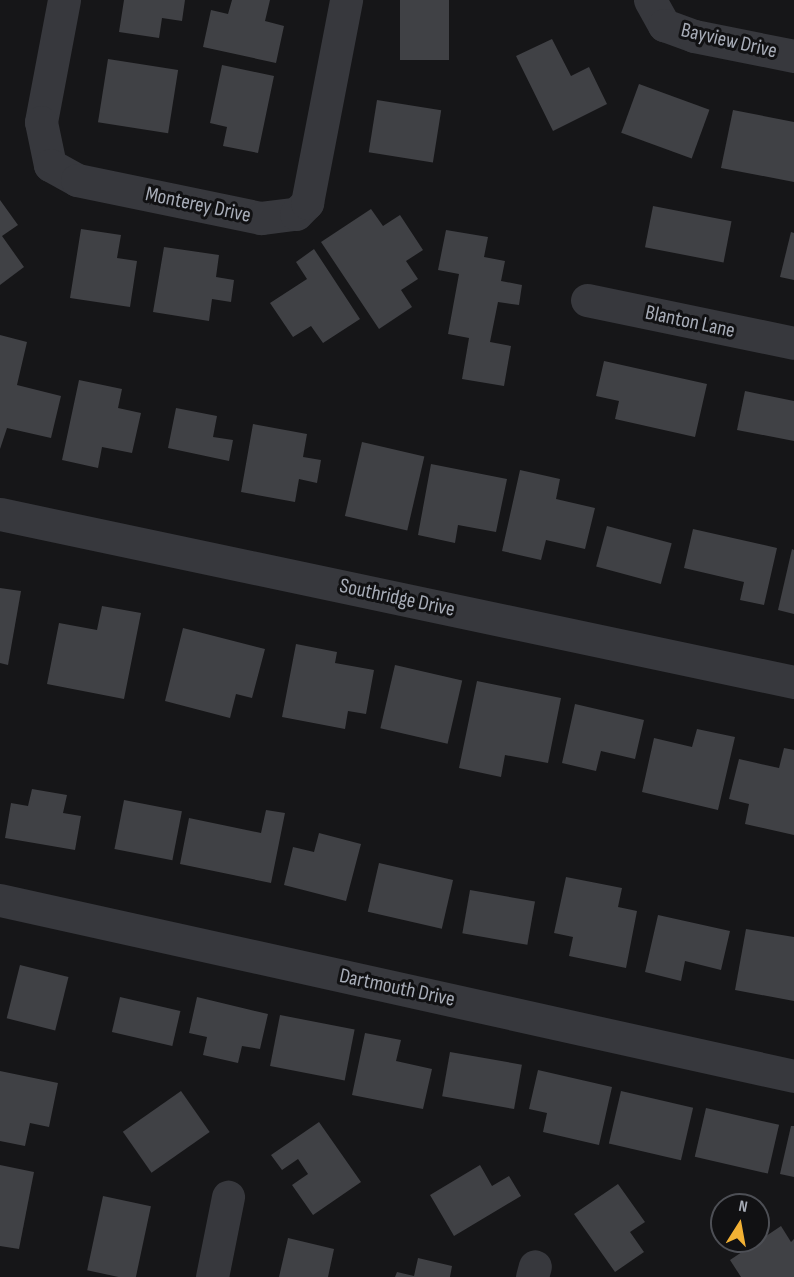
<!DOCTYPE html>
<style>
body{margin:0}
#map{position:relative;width:794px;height:1277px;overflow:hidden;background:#161618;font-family:"Sofia Sans Condensed",sans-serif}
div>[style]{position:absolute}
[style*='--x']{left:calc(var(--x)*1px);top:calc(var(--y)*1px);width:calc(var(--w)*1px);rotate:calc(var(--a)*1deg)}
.building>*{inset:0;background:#404145;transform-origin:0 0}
.minor>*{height:33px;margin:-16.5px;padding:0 16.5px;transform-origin:16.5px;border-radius:16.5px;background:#37383d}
span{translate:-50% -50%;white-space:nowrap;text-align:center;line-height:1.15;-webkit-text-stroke:6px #111113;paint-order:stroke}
.street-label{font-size:21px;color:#a8adb8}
.north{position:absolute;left:710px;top:1193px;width:60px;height:60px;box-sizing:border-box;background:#111113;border:2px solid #4d4f55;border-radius:50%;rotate:11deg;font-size:16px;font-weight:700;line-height:24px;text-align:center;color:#a8adb8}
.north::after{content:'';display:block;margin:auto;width:21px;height:27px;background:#f2b134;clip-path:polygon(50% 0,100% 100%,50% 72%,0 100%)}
</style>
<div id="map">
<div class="building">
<i style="clip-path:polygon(124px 0,185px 0,182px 21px,162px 18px,159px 38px,119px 32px)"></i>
<i style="clip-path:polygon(232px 0,270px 0,265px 21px,284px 26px,276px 63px,203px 47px,211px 10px,228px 14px)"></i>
<i style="left:400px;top:0;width:49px;height:60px"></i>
<i style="clip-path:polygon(552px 39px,571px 76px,589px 67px,607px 104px,553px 131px,516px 56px)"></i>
<i style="left:108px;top:59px;width:71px;height:64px;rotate:9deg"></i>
<i style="clip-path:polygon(222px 65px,274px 76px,258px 153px,223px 146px,227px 127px,210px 123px)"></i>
<i style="left:639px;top:84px;width:75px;height:52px;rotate:20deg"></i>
<i style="left:377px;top:100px;width:65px;height:53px;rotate:9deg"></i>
<i style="clip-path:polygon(733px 110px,794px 122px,794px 182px,721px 168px)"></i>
<i style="clip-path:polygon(0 200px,18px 225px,2px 236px,24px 267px,0 285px)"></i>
<i style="left:653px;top:206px;width:80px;height:42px;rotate:11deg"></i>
<i style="clip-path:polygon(371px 209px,383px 226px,400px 215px,423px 250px,406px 261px,418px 279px,401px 290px,412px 307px,379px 329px,321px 242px)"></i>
<i style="clip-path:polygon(81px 229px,121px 235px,117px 258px,137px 261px,130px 307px,70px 298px)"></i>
<i style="clip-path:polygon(446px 230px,488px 237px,484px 257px,505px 261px,501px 281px,522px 285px,519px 305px,498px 302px,490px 342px,511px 346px,504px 386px,462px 379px,469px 338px,448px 334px,459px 274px,438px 270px)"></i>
<i style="clip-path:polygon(791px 232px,794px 233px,794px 280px,780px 277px)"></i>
<i style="clip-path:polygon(164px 247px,219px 255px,216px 277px,234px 280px,231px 302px,212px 299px,209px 321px,153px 312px)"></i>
<i style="clip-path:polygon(314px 249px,360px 319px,323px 343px,311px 326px,293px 337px,270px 303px,307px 279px,296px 262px)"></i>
<i style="clip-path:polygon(0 335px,27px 342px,17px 385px,61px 396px,51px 438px,7px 428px,0 449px)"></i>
<i style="clip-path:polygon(604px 361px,707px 384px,695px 437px,615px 419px,619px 401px,596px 396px)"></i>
<i style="clip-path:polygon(79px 380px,122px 389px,118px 408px,141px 413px,132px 453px,102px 447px,98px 468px,62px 460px)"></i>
<i style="clip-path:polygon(745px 391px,794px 401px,794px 441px,737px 430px)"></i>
<i style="clip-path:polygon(176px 408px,217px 416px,213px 437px,233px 440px,229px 461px,168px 448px)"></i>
<i style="clip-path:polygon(253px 424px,307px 434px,303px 457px,321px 460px,317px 483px,299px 479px,295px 502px,241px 492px)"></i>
<i style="left:362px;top:442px;width:64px;height:76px;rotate:13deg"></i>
<i style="clip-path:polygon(431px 464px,507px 479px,496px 532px,458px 525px,455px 543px,418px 535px)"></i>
<i style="clip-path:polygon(520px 470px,560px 479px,556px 499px,595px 508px,585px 549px,546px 540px,541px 560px,502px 551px)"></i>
<i style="left:607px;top:526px;width:67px;height:42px;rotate:15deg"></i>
<i style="clip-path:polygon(693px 529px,777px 548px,764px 605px,740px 600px,744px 582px,684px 568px)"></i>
<i style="clip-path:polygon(792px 549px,794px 550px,794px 614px,778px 610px)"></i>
<i style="clip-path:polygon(0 588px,21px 591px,8px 665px,0 663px)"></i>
<i style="clip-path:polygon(102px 606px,141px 613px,124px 699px,47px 684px,59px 623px,97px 630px)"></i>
<i style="clip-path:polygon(183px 628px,265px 649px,252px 698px,236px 694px,230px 718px,165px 701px)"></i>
<i style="clip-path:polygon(296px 644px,337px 652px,335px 663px,374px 670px,366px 714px,348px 711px,345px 729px,282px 717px)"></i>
<i style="left:395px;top:665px;width:69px;height:65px;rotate:13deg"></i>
<i style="clip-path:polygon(477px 681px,561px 698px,548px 763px,505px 755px,501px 777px,459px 768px)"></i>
<i style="clip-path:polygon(575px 704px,644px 720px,635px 759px,601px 751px,596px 771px,562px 763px)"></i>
<i style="clip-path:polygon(697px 729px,735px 737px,718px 810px,642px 792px,654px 738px,692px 747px)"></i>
<i style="clip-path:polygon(784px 748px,794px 750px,794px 835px,745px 824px,749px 804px,729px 799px,739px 759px,779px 768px)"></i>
<i style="clip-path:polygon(32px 789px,67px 795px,63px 813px,81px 816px,75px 850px,5px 838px,11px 803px,28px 806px)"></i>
<i style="left:124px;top:800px;width:59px;height:50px;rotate:11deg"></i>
<i style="clip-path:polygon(266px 810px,285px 813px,271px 883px,180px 864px,189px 818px,261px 833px)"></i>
<i style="clip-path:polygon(319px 833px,361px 844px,346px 901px,284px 885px,293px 847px,314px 852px)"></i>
<i style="left:379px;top:863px;width:76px;height:50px;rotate:13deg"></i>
<i style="clip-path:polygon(566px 877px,622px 888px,618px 907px,637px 911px,626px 968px,569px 956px,573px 937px,554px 933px)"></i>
<i style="left:470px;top:890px;width:66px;height:44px;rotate:10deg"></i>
<i style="clip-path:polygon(658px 915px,730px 931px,721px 970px,685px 961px,681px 981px,645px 972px)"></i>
<i style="clip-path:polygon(746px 929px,794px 937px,794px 1001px,735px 990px)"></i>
<i style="left:20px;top:965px;width:50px;height:55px;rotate:14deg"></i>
<i style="left:120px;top:997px;width:62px;height:36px;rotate:13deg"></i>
<i style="clip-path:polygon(197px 997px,268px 1014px,260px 1049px,242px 1046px,238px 1063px,203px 1055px,207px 1037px,189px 1033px)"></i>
<i style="left:280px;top:1015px;width:76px;height:52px;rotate:11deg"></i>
<i style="clip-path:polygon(365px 1033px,401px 1040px,396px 1061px,432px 1069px,423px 1109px,352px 1095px)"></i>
<i style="left:450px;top:1052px;width:73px;height:45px;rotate:10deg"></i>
<i style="clip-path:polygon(538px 1070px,612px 1087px,599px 1145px,543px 1132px,547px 1113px,529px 1109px)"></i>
<i style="clip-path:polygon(0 1071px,58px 1083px,49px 1127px,30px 1123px,25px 1146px,0 1141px)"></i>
<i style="left:181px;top:1091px;width:50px;height:71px;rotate:55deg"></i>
<i style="left:621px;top:1091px;width:74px;height:54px;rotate:13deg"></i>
<i style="left:706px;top:1108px;width:75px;height:50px;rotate:13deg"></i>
<i style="clip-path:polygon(319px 1122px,361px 1182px,313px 1215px,292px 1185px,308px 1174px,298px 1159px,282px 1170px,271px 1155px)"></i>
<i style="clip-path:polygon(791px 1126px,794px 1126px,794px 1177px,780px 1174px)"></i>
<i style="clip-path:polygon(0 1165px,34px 1172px,19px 1249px,0 1246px)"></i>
<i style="clip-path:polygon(480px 1165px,492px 1186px,509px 1176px,521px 1196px,454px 1236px,430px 1195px)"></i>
<i style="clip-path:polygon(618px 1184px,645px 1222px,630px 1232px,644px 1252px,615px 1272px,574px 1214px)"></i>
<i style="left:103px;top:1196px;width:49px;height:76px;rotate:12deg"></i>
<i style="clip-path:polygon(781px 1226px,791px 1242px,794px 1239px,794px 1277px,741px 1277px,730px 1260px)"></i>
<i style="clip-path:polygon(288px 1238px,334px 1249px,328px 1277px,279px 1277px)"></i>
<i style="clip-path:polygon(418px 1258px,452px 1266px,450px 1277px,395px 1277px,397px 1272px,414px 1276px)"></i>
</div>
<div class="minor">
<i style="--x:64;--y:0;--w:124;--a:100.7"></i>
<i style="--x:41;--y:122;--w:44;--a:78.2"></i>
<i style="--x:50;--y:165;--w:31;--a:29"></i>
<i style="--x:77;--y:180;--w:188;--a:11.7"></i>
<i style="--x:261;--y:218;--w:35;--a:-7"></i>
<i style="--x:296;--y:214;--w:16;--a:-45"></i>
<i style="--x:307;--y:203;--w:207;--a:-79.1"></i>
<i style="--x:650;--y:0;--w:29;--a:61"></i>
<i style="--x:664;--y:25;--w:32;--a:20"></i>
<i style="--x:694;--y:36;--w:102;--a:11.3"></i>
<i style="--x:587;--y:300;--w:211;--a:11.7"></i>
<i style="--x:0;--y:514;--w:812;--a:11.95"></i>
<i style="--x:0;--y:900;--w:813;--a:12.5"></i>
<i style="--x:212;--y:1277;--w:82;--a:-78.7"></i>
<i style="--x:532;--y:1277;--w:11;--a:-75"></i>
</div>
<div class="street-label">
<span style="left:729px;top:41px;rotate:13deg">Bayview Drive</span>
<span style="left:198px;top:205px;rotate:12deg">Monterey Drive</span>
<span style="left:690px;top:322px;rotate:12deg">Blanton Lane</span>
<span style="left:397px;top:598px;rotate:12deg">Southridge Drive</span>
<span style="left:397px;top:988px;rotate:12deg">Dartmouth Drive</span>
</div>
<div class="north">N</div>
</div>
